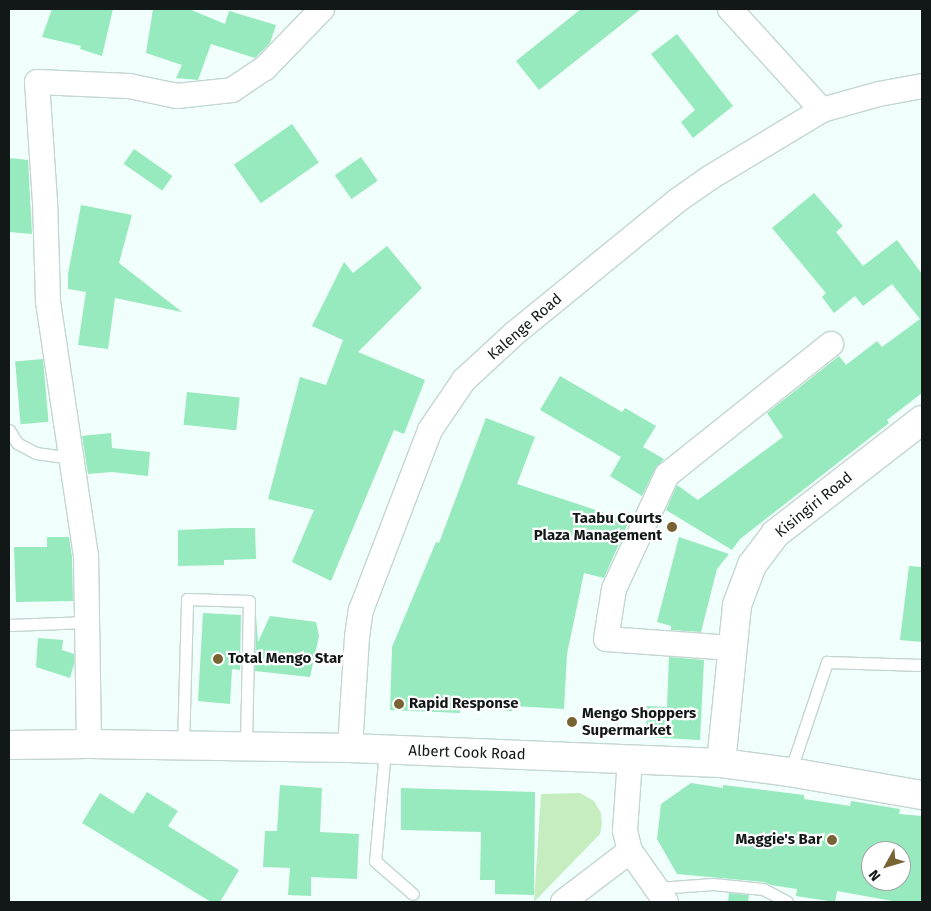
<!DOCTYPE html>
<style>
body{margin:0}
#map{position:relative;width:931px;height:911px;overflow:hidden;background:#f0fffb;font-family:"Fira Sans",sans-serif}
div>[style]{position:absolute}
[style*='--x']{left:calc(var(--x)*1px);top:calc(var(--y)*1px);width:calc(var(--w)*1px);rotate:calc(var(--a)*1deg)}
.green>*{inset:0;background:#c6edc0}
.building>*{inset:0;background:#97e9be;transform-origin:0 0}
.roads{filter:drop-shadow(1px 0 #c4d6d1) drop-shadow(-1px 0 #c4d6d1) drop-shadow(0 1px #c4d6d1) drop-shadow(0 -1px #c4d6d1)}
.service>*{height:11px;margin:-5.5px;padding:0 5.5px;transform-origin:5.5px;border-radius:5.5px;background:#fff}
.minor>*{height:24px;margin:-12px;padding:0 12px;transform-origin:12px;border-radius:12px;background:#fff}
.secondary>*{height:28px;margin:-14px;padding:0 14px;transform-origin:14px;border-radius:14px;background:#fff}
.dots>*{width:14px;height:14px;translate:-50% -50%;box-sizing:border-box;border:2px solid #fff;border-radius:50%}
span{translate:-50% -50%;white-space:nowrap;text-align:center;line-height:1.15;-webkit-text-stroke:4.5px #fff;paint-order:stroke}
.street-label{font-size:15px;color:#121817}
.poi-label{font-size:15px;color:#121817;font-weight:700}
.right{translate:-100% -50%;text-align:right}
.left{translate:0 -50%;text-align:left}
.frame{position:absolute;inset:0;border:10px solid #121817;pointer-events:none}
.north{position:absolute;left:861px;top:841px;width:50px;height:50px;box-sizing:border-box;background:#fff;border:1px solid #a0a3a2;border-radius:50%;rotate:231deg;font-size:14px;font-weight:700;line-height:20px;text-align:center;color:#121817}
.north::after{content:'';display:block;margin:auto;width:18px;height:22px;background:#786332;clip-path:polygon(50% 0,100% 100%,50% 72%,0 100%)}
</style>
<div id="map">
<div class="green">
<i style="clip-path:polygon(580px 793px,594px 801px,601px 813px,602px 824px,600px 834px,534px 902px,541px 794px)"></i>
</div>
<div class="building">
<i style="clip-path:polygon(52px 9px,113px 9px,102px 56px,80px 49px,81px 46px,42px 37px)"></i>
<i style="clip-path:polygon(153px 9px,189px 9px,225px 24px,229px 11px,276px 25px,270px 43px,255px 58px,211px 44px,198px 80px,176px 78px,182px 65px,146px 53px)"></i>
<i style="clip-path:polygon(581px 9px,641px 9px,539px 90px,516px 61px)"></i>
<i style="clip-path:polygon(677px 34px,733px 106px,693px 138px,681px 122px,695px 110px,651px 54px)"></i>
<i style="left:292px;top:124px;width:47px;height:71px;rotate:55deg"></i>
<i style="left:134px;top:149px;width:47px;height:18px;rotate:35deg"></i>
<i style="left:361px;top:157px;width:29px;height:32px;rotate:55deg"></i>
<i style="clip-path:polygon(9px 158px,28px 160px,32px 234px,9px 232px)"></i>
<i style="clip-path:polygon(814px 193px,843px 226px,836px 232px,863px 266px,897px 240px,922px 274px,922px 393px,887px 420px,889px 423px,740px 539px,732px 550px,666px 510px,677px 485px,698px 500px,783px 437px,767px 413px,839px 356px,846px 365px,877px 341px,882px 347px,920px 319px,892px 284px,863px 306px,855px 296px,834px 313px,822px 297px,826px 293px,772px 228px)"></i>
<i style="clip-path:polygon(81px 205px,132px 215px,119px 263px,182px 312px,115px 298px,108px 349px,78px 345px,86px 292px,68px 289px,68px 274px)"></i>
<i style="clip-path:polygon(387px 246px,422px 288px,358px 352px,425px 380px,404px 434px,394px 430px,331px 581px,292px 562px,314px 510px,268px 499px,300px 377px,326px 385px,343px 340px,312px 326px,344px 262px,353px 273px)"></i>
<i style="left:43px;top:359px;width:63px;height:28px;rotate:85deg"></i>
<i style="clip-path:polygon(560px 376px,622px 412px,625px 408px,656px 426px,643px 447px,664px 459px,655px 469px,642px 496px,610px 476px,621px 457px,540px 410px)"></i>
<i style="left:187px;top:392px;width:53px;height:33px;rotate:6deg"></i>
<i style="clip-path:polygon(486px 418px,535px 437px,517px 484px,629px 521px,604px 578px,584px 573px,567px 654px,564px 709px,513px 706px,512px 711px,460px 707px,460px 713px,390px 710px,392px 647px,436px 542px,439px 543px)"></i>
<i style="clip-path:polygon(111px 433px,112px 448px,150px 452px,148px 476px,112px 472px,88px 474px,82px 436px)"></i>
<i style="clip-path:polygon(231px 528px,255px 528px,256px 559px,224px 560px,224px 565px,178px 566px,178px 530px)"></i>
<i style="clip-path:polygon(47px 537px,69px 537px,72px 557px,73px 601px,16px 602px,14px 547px,47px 547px)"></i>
<i style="clip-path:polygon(679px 537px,729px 554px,717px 569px,701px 632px,671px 630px,671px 626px,657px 622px)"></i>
<i style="clip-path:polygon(909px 566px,922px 567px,922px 642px,900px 640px)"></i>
<i style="clip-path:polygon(203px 613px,241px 615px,240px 670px,232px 669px,230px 704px,198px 701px)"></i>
<i style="clip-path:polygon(256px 616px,258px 642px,270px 616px,316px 622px,319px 636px,310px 677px,255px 671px)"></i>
<i style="clip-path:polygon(38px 638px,63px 640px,62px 650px,74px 654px,74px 664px,70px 678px,36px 667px)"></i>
<i style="clip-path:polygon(669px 657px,704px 660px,700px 740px,646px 737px,647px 706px,667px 707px)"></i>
<i style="clip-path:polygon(evenodd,691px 783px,723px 788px,723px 785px,804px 795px,804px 799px,850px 806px,851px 801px,900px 809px,899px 814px,922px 816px,922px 902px,898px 902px,837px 891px,835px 902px,796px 896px,797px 889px,771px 885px,764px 882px,677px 874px,657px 839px,661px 804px,691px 783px,871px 851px,901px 851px,901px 881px,871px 881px,871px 851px)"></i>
<i style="clip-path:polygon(280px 785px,322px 788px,320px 832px,359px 834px,357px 879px,311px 877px,311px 896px,288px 895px,290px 868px,263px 867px,265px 831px,277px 831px)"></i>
<i style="clip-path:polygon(401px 788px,535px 792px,534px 895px,495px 894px,495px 880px,480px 880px,481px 832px,401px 830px)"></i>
<i style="clip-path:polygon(147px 792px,178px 811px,168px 826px,239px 870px,220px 902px,211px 902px,82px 823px,100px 793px,133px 814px)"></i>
<i style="clip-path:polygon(729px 893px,749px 895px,748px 902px,728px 902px)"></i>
</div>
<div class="roads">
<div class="service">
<i style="--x:9;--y:430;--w:15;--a:58"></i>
<i style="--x:17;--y:443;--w:21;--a:28"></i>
<i style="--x:36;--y:453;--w:34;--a:8"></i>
<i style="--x:9;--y:625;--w:79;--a:-2.2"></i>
<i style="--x:183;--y:746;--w:147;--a:-88.4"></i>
<i style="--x:187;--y:599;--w:62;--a:1.8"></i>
<i style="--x:249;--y:601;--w:145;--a:91.2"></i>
<i style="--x:385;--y:750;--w:111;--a:95.1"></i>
<i style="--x:375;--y:861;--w:50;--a:41"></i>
<i style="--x:790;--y:772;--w:116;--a:-71.4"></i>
<i style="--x:827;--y:662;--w:95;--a:1.8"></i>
<i style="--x:658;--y:888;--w:55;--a:-4.2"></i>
<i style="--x:713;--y:884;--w:50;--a:5.7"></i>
<i style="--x:763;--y:889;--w:27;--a:28"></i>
</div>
<div class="minor">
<i style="--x:730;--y:9;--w:137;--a:47.7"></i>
<i style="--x:732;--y:648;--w:126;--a:-175.9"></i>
<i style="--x:606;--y:639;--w:51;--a:-80.9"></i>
<i style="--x:614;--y:589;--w:126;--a:-65.1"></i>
<i style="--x:667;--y:475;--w:210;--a:-38.6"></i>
<i style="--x:89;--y:744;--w:188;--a:-90.9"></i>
<i style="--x:86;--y:556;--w:258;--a:-98.5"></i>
<i style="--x:48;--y:301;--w:99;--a:-91.7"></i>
<i style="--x:45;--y:202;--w:120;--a:-93.8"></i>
<i style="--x:37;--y:82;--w:92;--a:2.5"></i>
<i style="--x:129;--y:86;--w:49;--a:11.8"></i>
<i style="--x:177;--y:96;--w:55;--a:-6.2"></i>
<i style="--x:232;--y:90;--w:40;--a:-34"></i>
<i style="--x:265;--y:68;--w:82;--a:-46"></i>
<i style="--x:350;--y:748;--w:111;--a:-86.4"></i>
<i style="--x:357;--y:637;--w:27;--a:-82"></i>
<i style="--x:361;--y:610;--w:193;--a:-69"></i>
<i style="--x:430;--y:430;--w:60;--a:-55.8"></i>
<i style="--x:464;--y:380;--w:69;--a:-42.7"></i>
<i style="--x:515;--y:333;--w:210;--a:-39.2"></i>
<i style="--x:678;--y:200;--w:40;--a:-34.9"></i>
<i style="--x:711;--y:177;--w:130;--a:-31.1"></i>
<i style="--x:822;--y:110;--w:59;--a:-15.7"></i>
<i style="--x:879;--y:94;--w:44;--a:-10.5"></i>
<i style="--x:630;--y:759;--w:72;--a:94"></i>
<i style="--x:625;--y:831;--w:21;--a:76"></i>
<i style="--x:630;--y:851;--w:62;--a:54.8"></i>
<i style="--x:563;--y:902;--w:84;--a:-37.3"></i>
</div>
<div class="secondary">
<i style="--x:9;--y:745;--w:80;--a:-0.7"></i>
<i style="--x:89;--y:744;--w:261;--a:0.9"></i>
<i style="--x:350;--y:748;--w:371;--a:2.3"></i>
<i style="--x:721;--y:763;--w:70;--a:7.4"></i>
<i style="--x:790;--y:772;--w:134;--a:9.9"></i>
<i style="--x:721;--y:763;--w:159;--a:-84.2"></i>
<i style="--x:737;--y:605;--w:43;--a:-69.4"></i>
<i style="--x:752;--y:565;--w:39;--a:-53"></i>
<i style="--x:775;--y:534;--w:186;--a:-37.8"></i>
</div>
</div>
<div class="dots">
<i style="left:672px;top:527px;background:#786332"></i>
<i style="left:218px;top:659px;background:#786332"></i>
<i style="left:399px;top:704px;background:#786332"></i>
<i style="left:572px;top:722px;background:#786332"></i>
<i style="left:832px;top:840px;background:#786332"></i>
</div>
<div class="street-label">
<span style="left:525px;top:327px;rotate:-41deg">Kalenge Road</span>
<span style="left:814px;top:505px;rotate:-39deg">Kisingiri Road</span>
<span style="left:467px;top:753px;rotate:2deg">Albert Cook Road</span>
</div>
<div class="poi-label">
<span class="right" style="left:662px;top:527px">Taabu Courts<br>Plaza Management</span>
<span class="left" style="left:228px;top:659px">Total Mengo Star</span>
<span class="left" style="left:409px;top:704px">Rapid Response</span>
<span class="left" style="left:582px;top:722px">Mengo Shoppers<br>Supermarket</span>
<span class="right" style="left:822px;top:840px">Maggie's Bar</span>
</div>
<div class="frame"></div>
<div class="north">N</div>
</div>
